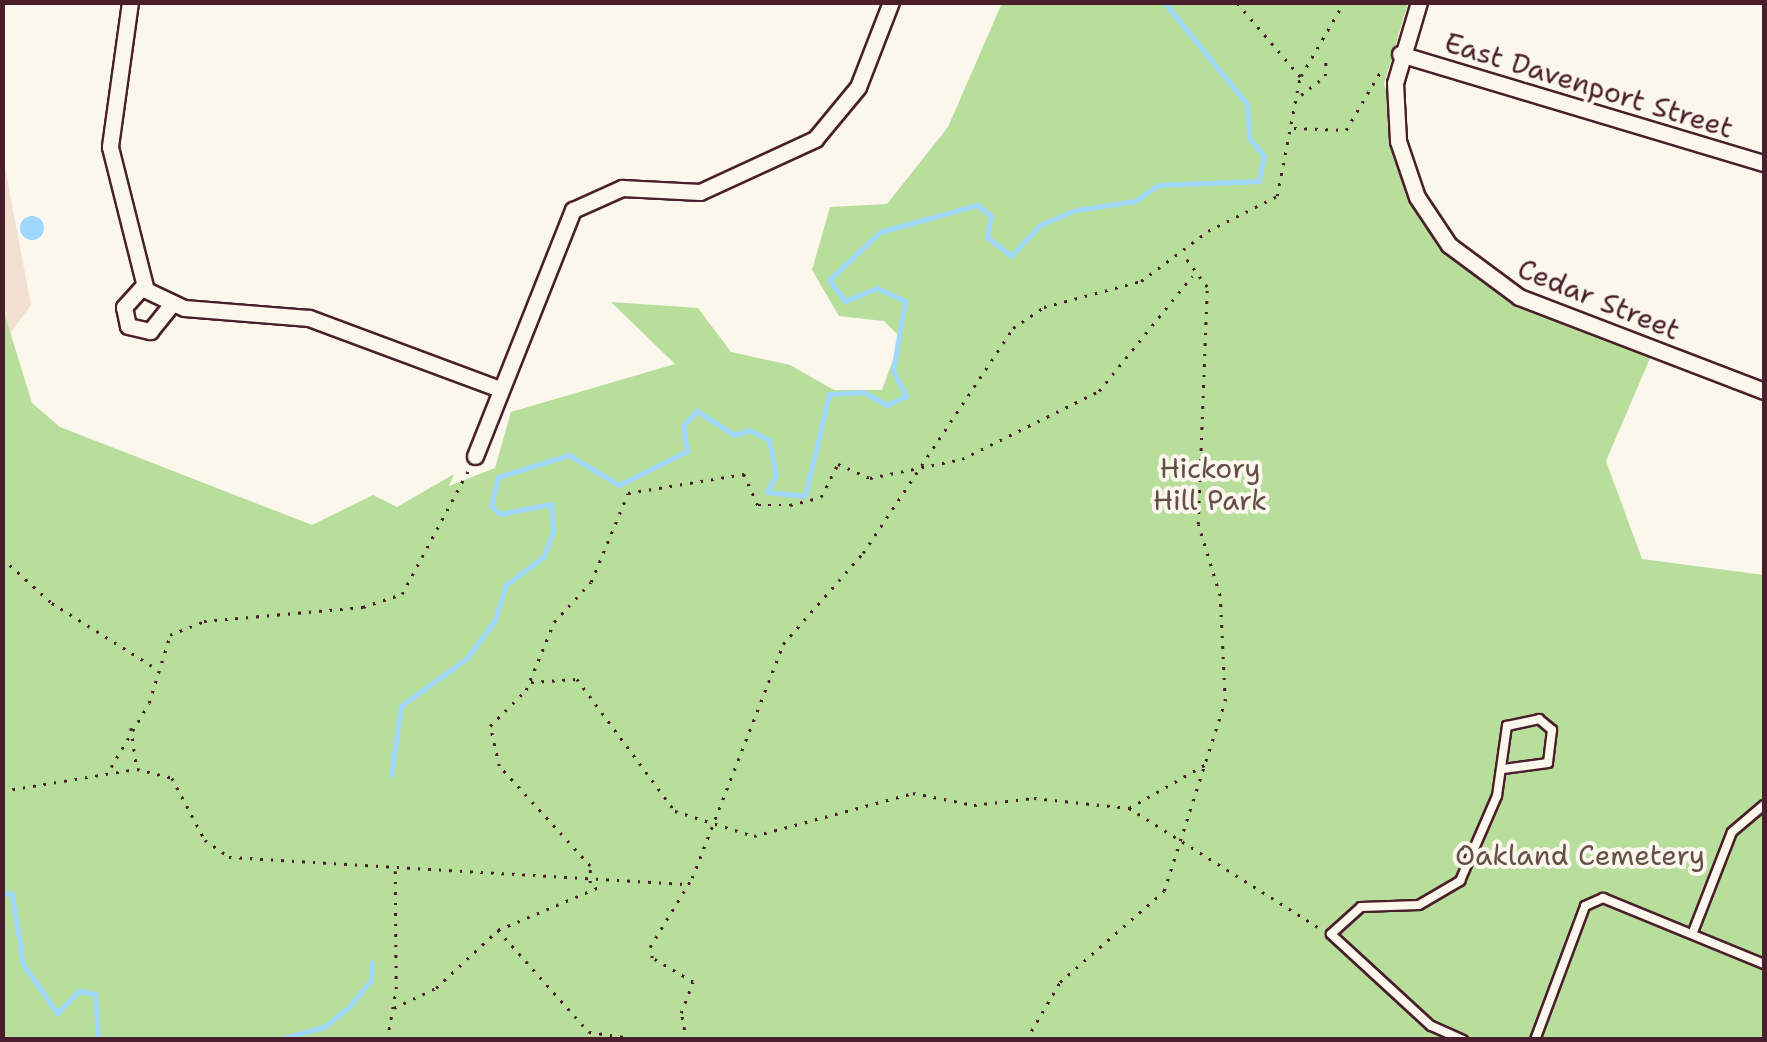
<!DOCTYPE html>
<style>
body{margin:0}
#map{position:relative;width:1767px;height:1042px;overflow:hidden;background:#fbf7ec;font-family:"Shantell Sans",sans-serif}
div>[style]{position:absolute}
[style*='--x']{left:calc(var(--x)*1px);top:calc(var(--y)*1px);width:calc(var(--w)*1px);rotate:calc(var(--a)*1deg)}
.built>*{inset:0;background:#f2e1d0}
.green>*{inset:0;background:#b7de9a}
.water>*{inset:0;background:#9fd7ff}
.round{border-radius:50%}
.stream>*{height:5px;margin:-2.5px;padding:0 2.5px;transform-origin:2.5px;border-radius:2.5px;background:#9fd7ff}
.path>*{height:2.5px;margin-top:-1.25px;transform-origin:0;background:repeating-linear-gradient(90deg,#4a1f2b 0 2.5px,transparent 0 10.5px)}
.roads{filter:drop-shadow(2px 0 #4a1f2b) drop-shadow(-2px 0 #4a1f2b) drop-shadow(0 2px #4a1f2b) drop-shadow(0 -2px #4a1f2b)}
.lane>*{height:8px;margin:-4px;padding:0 4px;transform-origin:4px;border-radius:4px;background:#fbf7ec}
.street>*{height:15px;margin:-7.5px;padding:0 7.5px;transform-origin:7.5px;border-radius:7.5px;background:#fbf7ec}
span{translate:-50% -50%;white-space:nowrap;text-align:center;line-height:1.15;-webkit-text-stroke:8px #fbf7ec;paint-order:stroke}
.street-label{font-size:28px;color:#4a1f2b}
.park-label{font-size:28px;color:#654f47}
.frame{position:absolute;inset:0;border:5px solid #4a1f2b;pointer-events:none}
</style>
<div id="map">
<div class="built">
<i style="clip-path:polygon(2px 152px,31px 305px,3px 343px,2px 343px)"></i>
</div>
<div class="green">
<i style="clip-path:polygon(1002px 3px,1408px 3px,1384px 84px,1431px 222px,1519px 297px,1654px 349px,1606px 461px,1642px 559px,1764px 575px,1764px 1039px,3px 1039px,3px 309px,32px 403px,60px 427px,312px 525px,373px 495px,397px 507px,454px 474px,449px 486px,495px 468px,511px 412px,675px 364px,611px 302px,698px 308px,731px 352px,790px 365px,834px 390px,882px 390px,901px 338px,884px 321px,839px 316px,812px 270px,830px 207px,887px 204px,948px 127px)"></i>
</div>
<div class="water">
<i class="round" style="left:20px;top:216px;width:24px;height:24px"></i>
</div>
<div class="stream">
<i style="--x:391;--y:775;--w:70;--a:-81.8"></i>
<i style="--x:401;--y:706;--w:82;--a:-36"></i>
<i style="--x:467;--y:658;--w:47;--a:-53.6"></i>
<i style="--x:495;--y:620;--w:37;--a:-73"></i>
<i style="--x:506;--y:585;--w:48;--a:-37.3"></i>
<i style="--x:544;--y:556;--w:27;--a:-70"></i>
<i style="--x:553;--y:531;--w:27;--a:-94"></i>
<i style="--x:551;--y:504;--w:52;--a:168.9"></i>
<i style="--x:500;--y:514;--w:12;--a:-138"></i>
<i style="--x:491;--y:506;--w:30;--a:-76"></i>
<i style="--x:498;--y:477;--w:74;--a:-17.2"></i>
<i style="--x:569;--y:455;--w:58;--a:31"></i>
<i style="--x:619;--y:485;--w:76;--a:-26.6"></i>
<i style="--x:687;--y:451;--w:25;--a:-99"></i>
<i style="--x:683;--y:426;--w:21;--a:-47"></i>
<i style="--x:697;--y:411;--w:44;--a:33"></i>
<i style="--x:734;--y:435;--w:16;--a:-18"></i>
<i style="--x:749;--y:430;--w:22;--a:27"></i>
<i style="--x:769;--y:440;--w:36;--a:79"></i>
<i style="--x:776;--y:475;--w:19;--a:118"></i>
<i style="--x:767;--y:492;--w:38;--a:6"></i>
<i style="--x:805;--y:496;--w:105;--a:-76.8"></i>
<i style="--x:829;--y:394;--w:34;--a:-3"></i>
<i style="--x:863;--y:392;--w:27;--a:28"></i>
<i style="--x:887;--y:405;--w:21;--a:-25"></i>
<i style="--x:906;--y:396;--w:29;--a:-117"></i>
<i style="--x:893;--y:370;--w:70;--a:-80.1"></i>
<i style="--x:905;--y:301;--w:31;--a:-155"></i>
<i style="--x:877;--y:288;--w:35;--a:158"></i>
<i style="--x:845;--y:301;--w:26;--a:-127"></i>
<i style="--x:829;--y:280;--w:70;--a:-43.3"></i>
<i style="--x:880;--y:232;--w:101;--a:-15.6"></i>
<i style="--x:977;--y:205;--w:18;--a:38"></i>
<i style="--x:991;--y:216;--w:21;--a:101"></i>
<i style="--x:987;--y:237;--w:31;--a:38"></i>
<i style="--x:1011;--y:256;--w:42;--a:-46.9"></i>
<i style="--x:1040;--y:225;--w:39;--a:-23"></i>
<i style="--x:1076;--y:210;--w:60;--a:-8.7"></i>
<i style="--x:1135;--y:201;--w:29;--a:-34"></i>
<i style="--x:1159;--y:185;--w:100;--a:-2.3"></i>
<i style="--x:1259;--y:181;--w:25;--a:-79"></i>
<i style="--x:1264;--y:156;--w:23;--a:-130"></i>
<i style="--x:1249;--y:138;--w:34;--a:-93"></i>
<i style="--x:1247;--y:104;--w:132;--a:-129.1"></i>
<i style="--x:2;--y:893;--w:10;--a:6"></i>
<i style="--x:12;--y:894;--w:71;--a:81.1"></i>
<i style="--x:23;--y:964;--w:60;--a:55.2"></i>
<i style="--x:57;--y:1013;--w:31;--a:-45"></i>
<i style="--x:79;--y:991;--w:16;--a:11"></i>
<i style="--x:95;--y:994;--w:46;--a:86.3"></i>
<i style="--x:276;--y:1040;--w:50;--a:-15.2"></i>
<i style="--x:324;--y:1027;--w:32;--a:-39"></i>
<i style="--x:349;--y:1007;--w:35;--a:-51"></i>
<i style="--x:371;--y:980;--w:17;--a:-87"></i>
</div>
<div class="path">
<i style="--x:1349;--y:2;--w:6;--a:81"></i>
<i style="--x:1301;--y:76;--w:86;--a:-59.8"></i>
<i style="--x:1301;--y:95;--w:31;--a:-38"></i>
<i style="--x:1325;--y:76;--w:20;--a:-87"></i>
<i style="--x:1294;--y:128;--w:52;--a:2.2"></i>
<i style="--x:1346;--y:130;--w:71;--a:-59.5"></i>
<i style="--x:2;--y:558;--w:67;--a:42"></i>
<i style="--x:52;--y:603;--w:118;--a:32.2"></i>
<i style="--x:531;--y:682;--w:46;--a:-3.7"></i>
<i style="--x:577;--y:679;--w:164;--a:53.4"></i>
<i style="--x:675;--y:811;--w:83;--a:17.6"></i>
<i style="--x:754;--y:836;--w:165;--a:-15.1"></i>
<i style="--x:913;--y:793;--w:62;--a:11.1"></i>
<i style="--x:974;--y:805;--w:60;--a:-6.7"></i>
<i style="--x:1034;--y:798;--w:96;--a:6"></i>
<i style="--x:1129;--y:808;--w:89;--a:-29.7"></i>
<i style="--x:131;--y:728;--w:41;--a:81.7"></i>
<i style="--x:111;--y:767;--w:74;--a:-59.3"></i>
<i style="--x:149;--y:703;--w:71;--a:-72.8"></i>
<i style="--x:170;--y:635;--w:37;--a:-22"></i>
<i style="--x:204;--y:621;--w:160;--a:-5"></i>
<i style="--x:363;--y:607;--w:41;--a:-18.4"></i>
<i style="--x:402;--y:594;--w:140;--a:-61.8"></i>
<i style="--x:2;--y:791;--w:137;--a:-9.3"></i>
<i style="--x:137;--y:769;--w:36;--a:14"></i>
<i style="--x:172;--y:778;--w:70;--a:62"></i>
<i style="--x:205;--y:840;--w:29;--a:35"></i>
<i style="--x:229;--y:857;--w:457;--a:3.4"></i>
<i style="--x:1129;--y:808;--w:227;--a:32.2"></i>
<i style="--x:590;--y:883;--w:17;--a:-90"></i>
<i style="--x:590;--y:866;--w:135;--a:-132.3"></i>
<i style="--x:499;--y:766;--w:41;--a:-102.7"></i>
<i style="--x:490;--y:726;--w:51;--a:-45"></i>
<i style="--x:526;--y:690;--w:74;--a:-67.6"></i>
<i style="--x:554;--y:622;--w:54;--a:-47.2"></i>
<i style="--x:591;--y:582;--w:96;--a:-67.4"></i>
<i style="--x:628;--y:493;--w:118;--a:-9.3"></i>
<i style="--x:744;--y:474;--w:34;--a:66"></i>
<i style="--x:758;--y:505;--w:32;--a:0"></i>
<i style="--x:790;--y:505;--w:32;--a:-14"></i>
<i style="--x:821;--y:497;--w:37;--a:-63"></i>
<i style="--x:838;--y:464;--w:35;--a:24"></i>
<i style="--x:870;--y:478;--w:94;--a:-11.7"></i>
<i style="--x:962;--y:459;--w:153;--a:-26.4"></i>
<i style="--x:1099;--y:391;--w:148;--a:-51"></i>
<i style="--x:498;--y:930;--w:137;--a:48.3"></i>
<i style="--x:589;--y:1032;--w:57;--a:8.1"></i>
<i style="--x:394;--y:1008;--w:47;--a:-25.5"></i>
<i style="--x:436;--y:988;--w:85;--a:-43.1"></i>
<i style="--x:498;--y:930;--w:112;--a:-23.1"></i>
<i style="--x:387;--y:1040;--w:52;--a:-80"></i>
<i style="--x:396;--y:989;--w:118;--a:-90.5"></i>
<i style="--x:686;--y:1040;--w:27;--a:-100"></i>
<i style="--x:681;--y:1013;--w:33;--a:-69"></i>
<i style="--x:693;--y:982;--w:48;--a:-149.7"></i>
<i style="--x:652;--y:958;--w:11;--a:-100"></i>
<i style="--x:650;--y:947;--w:81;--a:-58.7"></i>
<i style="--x:692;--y:878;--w:251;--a:-68.7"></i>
<i style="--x:783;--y:644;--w:121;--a:-48.7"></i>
<i style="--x:863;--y:553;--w:270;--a:-56.3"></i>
<i style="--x:1013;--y:328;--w:37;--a:-34"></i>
<i style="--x:1044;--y:307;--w:100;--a:-15"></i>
<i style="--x:1141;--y:281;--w:84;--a:-36.7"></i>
<i style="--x:1208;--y:231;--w:77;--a:-26.9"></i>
<i style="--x:1277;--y:196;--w:121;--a:-79.1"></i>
<i style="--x:1300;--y:77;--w:99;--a:-130.5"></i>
<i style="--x:1026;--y:1040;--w:67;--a:-59.6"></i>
<i style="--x:1060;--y:982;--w:138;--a:-41.2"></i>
<i style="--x:1164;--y:891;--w:200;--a:-72.2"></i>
<i style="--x:1225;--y:701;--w:105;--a:-92.7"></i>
<i style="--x:1220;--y:596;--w:75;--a:-107"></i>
<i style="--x:1198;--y:524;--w:237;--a:-87.8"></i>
<i style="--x:1207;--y:287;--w:39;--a:-127"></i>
</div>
<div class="roads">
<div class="lane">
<i style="--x:1693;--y:932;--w:107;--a:-68.7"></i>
<i style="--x:1732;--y:832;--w:42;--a:-40.2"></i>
<i style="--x:1463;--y:1040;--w:35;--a:-156"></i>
<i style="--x:1431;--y:1026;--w:136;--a:-137.4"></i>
<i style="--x:1331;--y:934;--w:40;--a:-42"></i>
<i style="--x:1361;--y:907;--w:58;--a:-2"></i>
<i style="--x:1419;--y:905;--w:48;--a:-30.3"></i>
<i style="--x:1460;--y:881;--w:93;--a:-66.5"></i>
<i style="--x:1497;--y:796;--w:71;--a:-81.9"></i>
<i style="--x:1507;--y:726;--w:33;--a:-12"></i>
<i style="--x:1539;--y:719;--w:17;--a:40"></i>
<i style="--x:1552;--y:730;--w:33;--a:97"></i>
<i style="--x:1548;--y:763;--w:45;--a:172.4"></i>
<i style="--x:1535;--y:1040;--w:143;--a:-69.5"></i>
<i style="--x:1585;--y:906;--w:20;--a:-24"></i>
<i style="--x:1603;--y:898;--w:174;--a:22.3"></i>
</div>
<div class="street">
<i style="--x:130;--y:2;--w:146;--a:97.9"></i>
<i style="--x:110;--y:147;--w:147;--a:75.9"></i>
<i style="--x:146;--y:290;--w:42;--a:25.3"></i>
<i style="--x:184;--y:308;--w:125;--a:4.6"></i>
<i style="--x:309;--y:318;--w:201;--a:20.4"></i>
<i style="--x:1419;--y:2;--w:84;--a:106.5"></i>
<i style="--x:1395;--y:83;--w:58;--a:87"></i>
<i style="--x:1398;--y:141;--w:59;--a:71.3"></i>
<i style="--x:1417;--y:197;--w:58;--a:56.3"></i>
<i style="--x:1449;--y:245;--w:87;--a:36.6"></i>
<i style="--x:1519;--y:297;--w:262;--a:21"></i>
<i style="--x:1400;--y:54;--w:380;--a:16.7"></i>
<i style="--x:144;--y:285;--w:30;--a:132"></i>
<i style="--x:124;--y:307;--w:19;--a:78"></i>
<i style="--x:128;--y:326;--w:23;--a:13"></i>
<i style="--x:150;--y:331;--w:35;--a:-51"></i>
<i style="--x:475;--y:456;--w:265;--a:-68.3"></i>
<i style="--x:573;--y:210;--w:54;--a:-24.2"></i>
<i style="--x:622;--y:188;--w:78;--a:2.9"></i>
<i style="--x:700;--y:192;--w:127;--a:-24.7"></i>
<i style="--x:815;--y:139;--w:67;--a:-50.4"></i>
<i style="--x:858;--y:87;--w:91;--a:-68.8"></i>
</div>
</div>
<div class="street-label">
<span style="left:1589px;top:85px;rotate:17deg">East Davenport Street</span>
<span style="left:1599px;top:299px;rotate:22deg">Cedar Street</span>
</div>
<div class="park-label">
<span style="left:1210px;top:484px">Hickory<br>Hill Park</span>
<span style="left:1580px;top:855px">Oakland Cemetery</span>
</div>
<div class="frame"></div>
</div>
